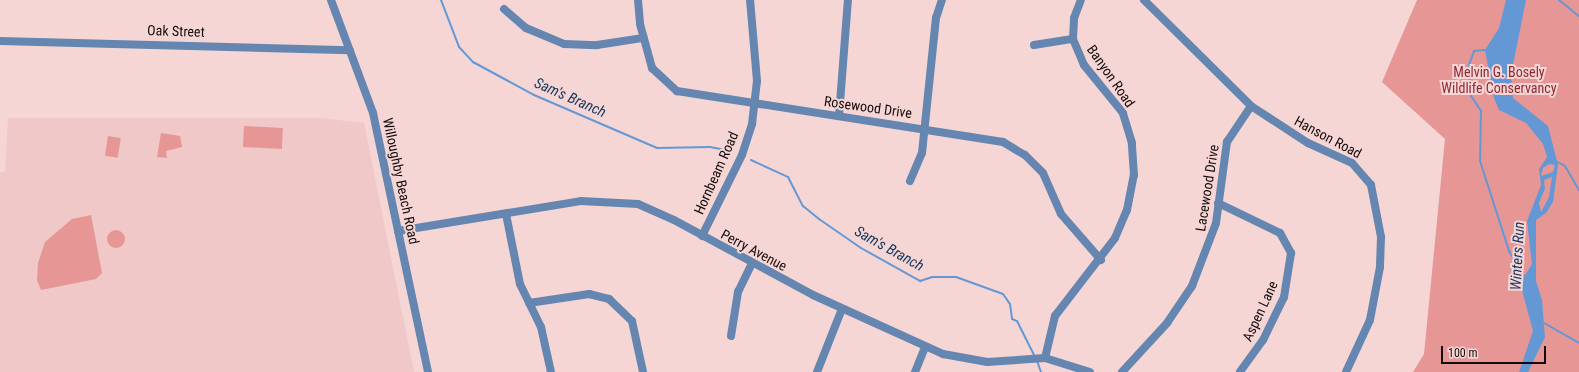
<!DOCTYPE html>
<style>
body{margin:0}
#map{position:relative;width:1579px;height:372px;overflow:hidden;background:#f5d6d5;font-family:"Roboto Condensed",sans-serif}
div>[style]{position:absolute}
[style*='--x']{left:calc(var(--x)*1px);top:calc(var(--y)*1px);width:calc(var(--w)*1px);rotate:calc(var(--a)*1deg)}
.built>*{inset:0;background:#efc8c7}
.green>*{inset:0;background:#e79696;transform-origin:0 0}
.round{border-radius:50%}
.water>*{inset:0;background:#6498d5}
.stream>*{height:2px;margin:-1px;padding:0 1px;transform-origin:1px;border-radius:1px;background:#6498d5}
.minor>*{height:8px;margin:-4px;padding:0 4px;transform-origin:4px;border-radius:4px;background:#6486b0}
span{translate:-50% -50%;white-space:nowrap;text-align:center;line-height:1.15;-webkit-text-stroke:4px #f5d6d5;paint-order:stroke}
.street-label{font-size:14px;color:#150b0b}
.park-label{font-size:14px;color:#8f2832}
.water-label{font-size:15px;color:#13375f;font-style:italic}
.scale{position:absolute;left:1441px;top:346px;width:105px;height:18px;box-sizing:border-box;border:2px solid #150b0b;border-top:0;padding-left:5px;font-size:12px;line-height:14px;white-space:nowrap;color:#150b0b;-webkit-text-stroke:3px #f5d6d5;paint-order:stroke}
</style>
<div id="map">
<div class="built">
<i style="clip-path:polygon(8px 118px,320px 118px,364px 123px,414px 372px,0 372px,0 172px,5px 172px)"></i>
</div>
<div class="green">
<i style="clip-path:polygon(1417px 0,1579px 0,1579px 372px,1413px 372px,1424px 354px,1445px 139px,1382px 82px)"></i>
<i style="left:244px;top:126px;width:39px;height:21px;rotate:3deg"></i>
<i style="clip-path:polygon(161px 133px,180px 136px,182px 147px,166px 151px,167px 158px,157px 157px)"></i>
<i style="left:108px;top:136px;width:13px;height:20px;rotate:9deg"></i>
<i style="clip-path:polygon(91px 215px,102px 273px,96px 279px,41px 290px,37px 280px,38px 263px,45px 242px,72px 219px)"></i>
<i class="round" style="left:107px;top:230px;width:18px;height:18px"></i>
</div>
<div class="water">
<i style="clip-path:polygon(evenodd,1506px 0,1526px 0,1511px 75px,1513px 98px,1548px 126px,1558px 165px,1553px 202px,1546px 213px,1536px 220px,1536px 281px,1542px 300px,1545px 337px,1528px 372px,1519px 372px,1533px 331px,1520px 283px,1532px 264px,1527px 221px,1541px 185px,1539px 169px,1547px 157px,1543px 144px,1526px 123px,1499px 110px,1494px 98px,1485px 50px,1499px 28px,1506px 0,1549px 164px,1555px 165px,1553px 172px,1541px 176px,1543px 168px,1549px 164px,1506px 0,1552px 177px,1549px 197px,1541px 212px,1539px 203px,1545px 189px,1544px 180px,1552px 177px)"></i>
</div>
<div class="stream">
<i style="--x:441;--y:0;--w:50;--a:69"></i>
<i style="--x:459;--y:47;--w:21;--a:47"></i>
<i style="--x:473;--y:62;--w:69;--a:28.4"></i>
<i style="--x:534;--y:95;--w:134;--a:23.3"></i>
<i style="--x:657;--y:148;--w:53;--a:-1.1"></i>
<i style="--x:710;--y:147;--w:21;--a:11"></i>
<i style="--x:1559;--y:0;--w:26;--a:39"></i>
<i style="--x:1485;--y:50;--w:11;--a:175"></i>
<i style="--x:1474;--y:51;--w:15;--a:110"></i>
<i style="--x:1469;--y:65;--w:31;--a:86"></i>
<i style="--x:1471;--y:96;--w:18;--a:56"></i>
<i style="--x:1481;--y:111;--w:50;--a:91.1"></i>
<i style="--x:1480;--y:161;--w:95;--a:72.1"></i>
<i style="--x:1509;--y:251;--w:31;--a:59"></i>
<i style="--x:751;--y:160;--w:41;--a:24.7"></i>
<i style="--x:788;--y:177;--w:33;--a:63"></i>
<i style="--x:803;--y:206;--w:21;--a:39"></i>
<i style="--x:819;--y:219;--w:51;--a:34.6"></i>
<i style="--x:861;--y:248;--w:68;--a:29.2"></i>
<i style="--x:920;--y:281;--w:13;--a:-18"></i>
<i style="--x:932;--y:277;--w:24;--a:0"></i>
<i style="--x:956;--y:277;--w:50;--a:19.9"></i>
<i style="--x:1003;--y:294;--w:12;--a:55"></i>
<i style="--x:1010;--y:304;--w:15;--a:82"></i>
<i style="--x:1012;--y:319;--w:5;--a:22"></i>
<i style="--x:1017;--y:321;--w:40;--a:63.4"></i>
<i style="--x:1556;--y:161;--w:10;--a:29"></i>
<i style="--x:1565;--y:166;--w:28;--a:60"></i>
<i style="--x:1544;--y:323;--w:40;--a:29.7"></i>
<i style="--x:1037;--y:361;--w:12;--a:70"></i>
</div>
<div class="minor">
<i style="--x:331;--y:0;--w:121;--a:69.6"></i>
<i style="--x:373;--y:113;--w:265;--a:78"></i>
<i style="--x:638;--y:0;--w:24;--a:85"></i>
<i style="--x:640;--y:24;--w:46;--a:74.7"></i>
<i style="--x:652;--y:68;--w:34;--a:43"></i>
<i style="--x:677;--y:91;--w:330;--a:8.9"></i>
<i style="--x:1003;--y:142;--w:26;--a:31"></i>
<i style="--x:1025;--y:155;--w:25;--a:45"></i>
<i style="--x:1043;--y:173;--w:45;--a:66.3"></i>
<i style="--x:1061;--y:214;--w:61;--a:49"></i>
<i style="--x:1144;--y:0;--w:151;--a:44.7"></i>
<i style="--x:1251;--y:106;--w:68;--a:33"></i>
<i style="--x:1308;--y:143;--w:48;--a:24.4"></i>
<i style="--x:1352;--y:163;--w:29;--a:49"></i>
<i style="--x:1371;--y:185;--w:53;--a:79.1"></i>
<i style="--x:1381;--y:237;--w:30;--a:92"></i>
<i style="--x:1380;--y:267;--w:54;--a:100.7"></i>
<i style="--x:1370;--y:320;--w:57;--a:114.8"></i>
<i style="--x:504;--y:9;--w:29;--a:41"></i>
<i style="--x:526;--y:28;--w:41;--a:22.8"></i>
<i style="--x:564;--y:44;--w:33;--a:2"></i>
<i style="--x:597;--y:45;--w:47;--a:-8.7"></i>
<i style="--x:0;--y:41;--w:350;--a:1.5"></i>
<i style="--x:1034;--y:45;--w:39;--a:-9"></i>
<i style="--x:839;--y:116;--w:116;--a:-85.6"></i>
<i style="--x:910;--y:181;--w:30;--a:-67"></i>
<i style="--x:922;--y:153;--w:136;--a:-84.1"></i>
<i style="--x:936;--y:18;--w:19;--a:-72"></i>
<i style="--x:1218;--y:203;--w:69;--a:25.8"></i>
<i style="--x:1280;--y:233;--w:23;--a:61"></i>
<i style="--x:1291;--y:253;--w:45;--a:99"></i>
<i style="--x:1284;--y:297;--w:48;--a:116"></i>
<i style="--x:1263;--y:340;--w:39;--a:126"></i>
<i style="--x:506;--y:214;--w:71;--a:78.7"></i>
<i style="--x:520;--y:284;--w:48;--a:64"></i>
<i style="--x:541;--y:327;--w:46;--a:77.5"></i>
<i style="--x:398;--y:231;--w:185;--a:-9.3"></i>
<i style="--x:581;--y:201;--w:57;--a:3"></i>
<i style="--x:638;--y:204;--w:39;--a:24"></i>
<i style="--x:674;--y:220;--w:158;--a:28.3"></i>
<i style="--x:813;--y:295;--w:143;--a:24.4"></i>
<i style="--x:943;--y:354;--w:45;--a:10.3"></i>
<i style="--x:987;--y:362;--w:58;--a:-3.9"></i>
<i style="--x:1045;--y:358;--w:47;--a:17.3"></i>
<i style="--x:702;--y:236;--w:90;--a:-63.7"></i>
<i style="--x:742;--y:155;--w:33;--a:-72"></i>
<i style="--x:752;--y:124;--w:43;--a:-83.4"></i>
<i style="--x:757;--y:81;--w:81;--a:-94.9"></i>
<i style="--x:529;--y:303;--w:61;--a:-8.5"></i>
<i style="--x:589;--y:294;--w:21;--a:14"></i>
<i style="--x:609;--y:299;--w:32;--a:44"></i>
<i style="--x:632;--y:321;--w:52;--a:77.8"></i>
<i style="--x:731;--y:336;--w:45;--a:-81"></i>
<i style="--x:738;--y:292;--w:32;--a:-64"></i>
<i style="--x:1045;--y:358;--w:43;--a:-76.6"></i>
<i style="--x:1055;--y:316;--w:98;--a:-52.4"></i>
<i style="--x:1115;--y:238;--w:30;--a:-67"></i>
<i style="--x:1127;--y:210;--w:36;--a:-79"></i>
<i style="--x:1134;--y:175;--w:32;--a:-94"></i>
<i style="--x:1132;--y:143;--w:31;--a:-107"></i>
<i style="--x:1123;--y:113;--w:62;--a:-129.1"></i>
<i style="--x:1084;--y:65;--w:28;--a:-113"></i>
<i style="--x:1073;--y:39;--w:21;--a:-87"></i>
<i style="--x:1074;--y:18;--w:19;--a:-69"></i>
<i style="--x:817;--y:372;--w:68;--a:-68.4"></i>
<i style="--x:915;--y:372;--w:27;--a:-68"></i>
<i style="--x:1122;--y:372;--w:67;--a:-47.4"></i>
<i style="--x:1167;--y:323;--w:45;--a:-56"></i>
<i style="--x:1192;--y:286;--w:67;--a:-69.1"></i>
<i style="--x:1216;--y:223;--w:82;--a:-82.3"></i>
<i style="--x:1227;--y:142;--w:43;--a:-56.3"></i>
</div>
<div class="street-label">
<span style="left:176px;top:31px;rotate:2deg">Oak Street</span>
<span style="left:1111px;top:76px;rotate:55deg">Banyon Road</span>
<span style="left:868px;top:107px;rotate:8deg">Rosewood Drive</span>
<span style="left:1328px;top:137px;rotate:28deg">Hanson Road</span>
<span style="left:716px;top:173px;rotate:-66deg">Hornbeam Road</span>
<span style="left:401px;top:181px;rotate:78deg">Willoughby Beach Road</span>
<span style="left:1207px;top:188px;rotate:-81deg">Lacewood Drive</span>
<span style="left:754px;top:250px;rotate:28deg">Perry Avenue</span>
<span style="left:1260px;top:311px;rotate:-65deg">Aspen Lane</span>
</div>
<div class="park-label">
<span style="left:1499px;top:80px">Melvin G. Bosely<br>Wildlife Conservancy</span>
</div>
<div class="water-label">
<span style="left:570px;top:98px;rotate:24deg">Sam's Branch</span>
<span style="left:889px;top:249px;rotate:29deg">Sam's Branch</span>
<span style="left:1518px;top:256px;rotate:-87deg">Winters Run</span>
</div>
<div class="scale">100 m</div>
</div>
